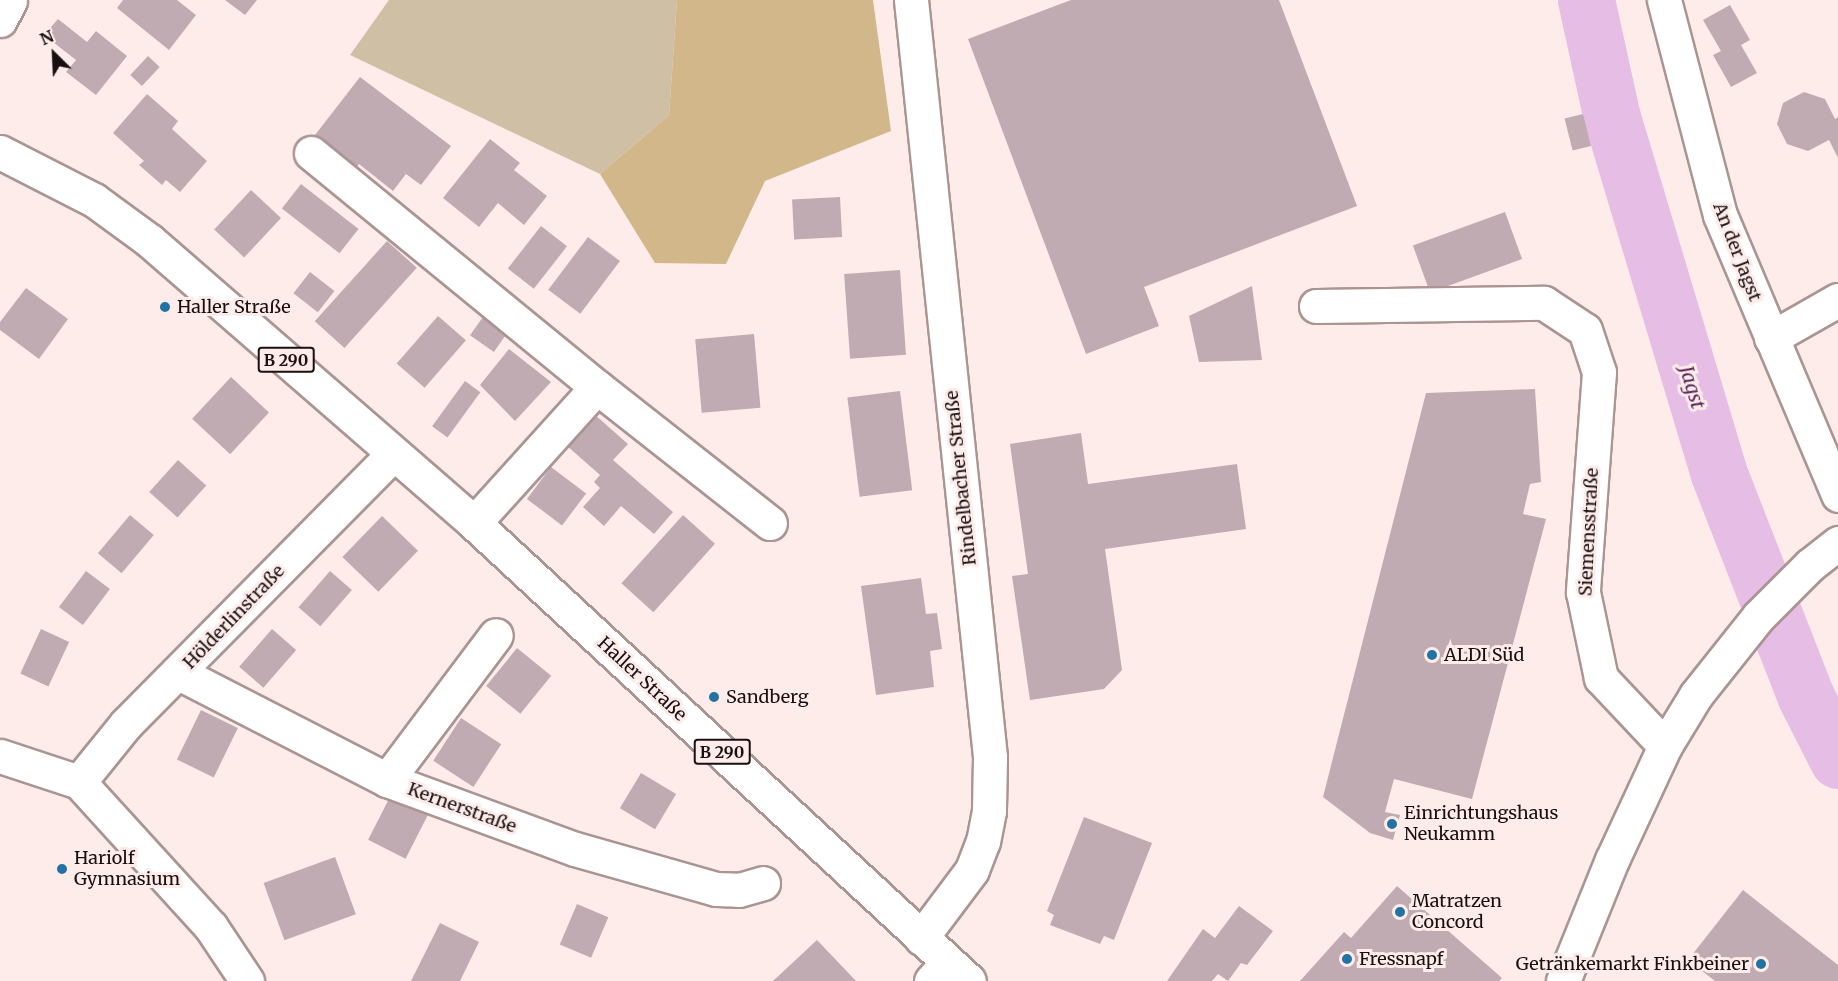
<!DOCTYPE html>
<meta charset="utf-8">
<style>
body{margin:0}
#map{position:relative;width:1838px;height:981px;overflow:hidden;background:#feecea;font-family:Merriweather,serif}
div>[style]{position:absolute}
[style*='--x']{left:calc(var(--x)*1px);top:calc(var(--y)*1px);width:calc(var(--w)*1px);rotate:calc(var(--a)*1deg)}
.green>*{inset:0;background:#cfbfa4}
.forest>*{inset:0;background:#d1b789}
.river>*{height:57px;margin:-28.5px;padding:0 28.5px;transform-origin:28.5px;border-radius:28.5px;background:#e6bde4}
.building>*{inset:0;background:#c0abb2;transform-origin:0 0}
.roads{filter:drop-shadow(2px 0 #aa9593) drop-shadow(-2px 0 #aa9593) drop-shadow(0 2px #aa9593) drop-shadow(0 -2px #aa9593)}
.minor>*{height:33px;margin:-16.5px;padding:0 16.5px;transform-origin:16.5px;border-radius:16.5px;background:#fff}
.major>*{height:33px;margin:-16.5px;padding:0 16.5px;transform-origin:16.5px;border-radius:16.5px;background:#fff}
.dots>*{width:16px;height:16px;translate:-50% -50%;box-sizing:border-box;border:3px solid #feecea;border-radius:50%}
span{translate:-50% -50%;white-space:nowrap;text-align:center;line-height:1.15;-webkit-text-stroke:6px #feecea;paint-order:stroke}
.shield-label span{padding:2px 4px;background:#feecea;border:2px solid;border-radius:4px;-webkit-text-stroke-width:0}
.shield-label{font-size:16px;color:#181010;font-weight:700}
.street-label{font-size:18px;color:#181010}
.poi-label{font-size:18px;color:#181010}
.left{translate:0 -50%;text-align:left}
.right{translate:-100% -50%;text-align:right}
.water-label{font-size:20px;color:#552555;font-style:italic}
.north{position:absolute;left:24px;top:24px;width:60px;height:60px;-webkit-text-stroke:4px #feecea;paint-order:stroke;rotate:336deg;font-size:16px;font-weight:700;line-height:24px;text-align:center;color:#181010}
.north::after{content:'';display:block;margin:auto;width:21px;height:27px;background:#181010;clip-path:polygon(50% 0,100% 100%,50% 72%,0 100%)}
</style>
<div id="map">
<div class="green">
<i style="clip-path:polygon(389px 0,677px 0,669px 115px,600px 174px,350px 55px)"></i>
</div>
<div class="forest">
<i style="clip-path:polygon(677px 0,873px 0,891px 131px,765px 181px,726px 264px,655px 263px,600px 174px,669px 115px)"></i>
</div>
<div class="river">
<i style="--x:1586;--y:0;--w:117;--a:77.6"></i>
<i style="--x:1611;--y:114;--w:376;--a:73.3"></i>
<i style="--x:1719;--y:474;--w:237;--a:68.7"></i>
<i style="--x:1805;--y:695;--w:73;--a:63.1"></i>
</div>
<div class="building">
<i style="clip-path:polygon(123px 0,177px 0,196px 15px,169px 50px,117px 8px)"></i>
<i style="clip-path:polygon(225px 0,257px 0,245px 15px)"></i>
<i style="clip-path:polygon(1071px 0,1279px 0,1357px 206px,1144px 287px,1159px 326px,1086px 354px,968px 39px)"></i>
<i style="clip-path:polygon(1730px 5px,1750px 40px,1741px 45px,1757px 73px,1731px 87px,1713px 55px,1721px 51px,1703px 20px)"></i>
<i style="clip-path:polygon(58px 19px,87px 42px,96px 31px,127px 56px,96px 95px,66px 72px,76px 60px,44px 35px)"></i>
<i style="left:148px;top:56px;width:16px;height:26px;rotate:43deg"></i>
<i style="clip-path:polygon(360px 77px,451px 146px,421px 185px,406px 174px,393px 191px,359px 164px,350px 176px,308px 144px)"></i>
<i style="clip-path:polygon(1804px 92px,1825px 99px,1835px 119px,1838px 117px,1838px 158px,1829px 140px,1808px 151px,1787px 144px,1777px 124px,1783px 103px)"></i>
<i style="clip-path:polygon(147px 94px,178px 121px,172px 129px,207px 161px,180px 192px,166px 180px,162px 185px,139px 165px,144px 161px,113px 133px)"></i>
<i style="left:1583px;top:114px;width:33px;height:19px;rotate:76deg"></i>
<i style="clip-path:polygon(490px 139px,520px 163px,514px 170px,547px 196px,524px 225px,498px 203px,479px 227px,443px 198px)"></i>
<i style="left:301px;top:184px;width:73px;height:31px;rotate:38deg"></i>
<i style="left:251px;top:190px;width:41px;height:54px;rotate:43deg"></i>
<i style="left:840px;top:197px;width:40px;height:48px;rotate:87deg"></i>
<i style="left:1505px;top:212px;width:50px;height:98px;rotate:70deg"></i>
<i style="left:541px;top:226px;width:33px;height:54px;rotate:38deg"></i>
<i style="left:588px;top:237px;width:40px;height:66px;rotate:37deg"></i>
<i style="left:387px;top:241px;width:40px;height:108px;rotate:42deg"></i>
<i style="left:900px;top:270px;width:85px;height:56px;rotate:86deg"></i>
<i style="left:310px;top:272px;width:31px;height:27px;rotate:38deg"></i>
<i style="clip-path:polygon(1252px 286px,1262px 360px,1199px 362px,1189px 316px)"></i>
<i style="clip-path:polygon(26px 288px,68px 319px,39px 359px,0 330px,0 322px)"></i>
<i style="left:485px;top:314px;width:29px;height:26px;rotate:35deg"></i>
<i style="left:438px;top:316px;width:37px;height:63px;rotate:41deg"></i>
<i style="left:754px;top:334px;width:74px;height:59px;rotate:85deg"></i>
<i style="clip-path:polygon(509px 349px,551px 382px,515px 421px,480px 385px)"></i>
<i style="left:231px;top:377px;width:52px;height:57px;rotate:43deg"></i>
<i style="left:465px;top:381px;width:19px;height:56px;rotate:36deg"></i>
<i style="clip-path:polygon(1535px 389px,1541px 482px,1530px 484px,1523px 514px,1546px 519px,1472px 799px,1394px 779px,1385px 812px,1400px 815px,1393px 840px,1370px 833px,1323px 797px,1426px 393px)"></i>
<i style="left:900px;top:391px;width:100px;height:53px;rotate:83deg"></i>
<i style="clip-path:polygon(594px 414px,628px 444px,613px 460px,673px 512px,654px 534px,621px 506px,604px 526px,583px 507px,600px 488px,594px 482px,600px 475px,566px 445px)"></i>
<i style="clip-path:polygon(1081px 433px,1088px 484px,1237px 464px,1246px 529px,1105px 549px,1122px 670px,1104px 689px,1030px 700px,1012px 576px,1028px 574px,1010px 444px)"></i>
<i style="left:178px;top:460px;width:38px;height:43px;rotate:42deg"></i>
<i style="left:551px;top:467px;width:44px;height:40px;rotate:37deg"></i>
<i style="left:130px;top:515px;width:31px;height:50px;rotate:40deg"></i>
<i style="left:683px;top:515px;width:43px;height:92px;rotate:42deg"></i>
<i style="left:382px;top:516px;width:50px;height:57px;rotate:44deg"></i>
<i style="left:86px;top:571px;width:30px;height:45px;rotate:37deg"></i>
<i style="left:330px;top:571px;width:29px;height:48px;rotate:41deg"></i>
<i style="clip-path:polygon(921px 578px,926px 614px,937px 613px,942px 649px,930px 651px,934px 687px,876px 695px,861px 586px)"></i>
<i style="left:41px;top:629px;width:31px;height:49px;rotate:25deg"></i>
<i style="left:272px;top:629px;width:32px;height:50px;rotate:41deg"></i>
<i style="left:517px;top:648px;width:44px;height:49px;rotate:39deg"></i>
<i style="left:201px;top:710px;width:41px;height:55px;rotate:26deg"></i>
<i style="left:461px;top:718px;width:48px;height:51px;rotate:33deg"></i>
<i style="left:641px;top:773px;width:41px;height:41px;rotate:31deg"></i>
<i style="left:394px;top:789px;width:42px;height:57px;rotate:27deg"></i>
<i style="clip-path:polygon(1084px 817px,1152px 843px,1114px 940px,1104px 936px,1100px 944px,1050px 925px,1054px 915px,1047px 911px)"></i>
<i style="left:335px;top:857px;width:61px;height:76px;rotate:70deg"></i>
<i style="clip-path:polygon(1397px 886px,1502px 978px,1499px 981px,1300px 981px,1344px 932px,1351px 938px)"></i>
<i style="clip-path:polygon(1743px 890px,1838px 965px,1838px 981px,1715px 981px,1688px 960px)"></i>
<i style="left:577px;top:904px;width:34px;height:44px;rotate:23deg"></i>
<i style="clip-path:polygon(1239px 906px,1273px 931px,1247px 965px,1241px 963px,1228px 981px,1218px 974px,1212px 981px,1167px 981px,1203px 929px,1215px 938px)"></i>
<i style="clip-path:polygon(440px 923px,479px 942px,460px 981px,411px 981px)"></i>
<i style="clip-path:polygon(817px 940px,856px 981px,773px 981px)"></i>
</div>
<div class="roads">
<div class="minor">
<i style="--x:911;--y:0;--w:761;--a:84.04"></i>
<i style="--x:990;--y:757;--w:54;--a:91.1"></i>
<i style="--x:989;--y:811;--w:31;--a:101"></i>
<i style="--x:983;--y:841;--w:31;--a:111"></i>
<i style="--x:972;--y:870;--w:85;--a:126.9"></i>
<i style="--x:1664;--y:0;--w:222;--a:75.4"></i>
<i style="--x:1720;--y:215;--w:304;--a:67.1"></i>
<i style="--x:0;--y:20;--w:22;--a:-63"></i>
<i style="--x:311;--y:153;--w:370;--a:39.3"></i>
<i style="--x:1316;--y:306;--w:228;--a:-0.8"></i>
<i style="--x:1544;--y:303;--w:49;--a:33.4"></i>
<i style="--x:1585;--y:330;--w:44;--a:71.6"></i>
<i style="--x:1599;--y:372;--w:221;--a:94.2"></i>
<i style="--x:1583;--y:592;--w:88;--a:78.2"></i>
<i style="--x:1601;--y:678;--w:93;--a:46.7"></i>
<i style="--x:1771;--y:338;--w:77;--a:-29.6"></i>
<i style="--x:474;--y:523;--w:183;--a:-47.9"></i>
<i style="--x:597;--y:387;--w:220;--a:38.2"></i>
<i style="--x:179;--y:673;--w:234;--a:27.2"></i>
<i style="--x:387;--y:780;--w:200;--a:20.2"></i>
<i style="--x:575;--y:849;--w:147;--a:15.8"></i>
<i style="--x:716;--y:889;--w:23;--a:2"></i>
<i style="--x:739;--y:890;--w:25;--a:-16"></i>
<i style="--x:0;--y:756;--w:83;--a:18.2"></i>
<i style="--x:79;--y:782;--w:196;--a:47.7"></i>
<i style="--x:211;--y:927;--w:65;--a:56.3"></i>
<i style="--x:387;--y:780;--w:181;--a:-53.1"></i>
<i style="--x:79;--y:782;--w:75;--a:-51"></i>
<i style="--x:126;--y:724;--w:380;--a:-45.3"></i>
<i style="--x:931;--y:981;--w:25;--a:-48"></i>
</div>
<div class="major">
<i style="--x:0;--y:152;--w:106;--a:27.1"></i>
<i style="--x:94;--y:200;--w:69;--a:36.2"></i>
<i style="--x:150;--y:241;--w:430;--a:41"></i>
<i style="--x:474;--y:523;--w:674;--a:42.78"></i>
<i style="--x:1563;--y:981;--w:131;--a:-68"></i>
<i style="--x:1612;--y:860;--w:126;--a:-65.1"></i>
<i style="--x:1665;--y:746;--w:60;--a:-58.7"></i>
<i style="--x:1696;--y:695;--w:100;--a:-51.5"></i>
<i style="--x:1758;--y:617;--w:74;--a:-45"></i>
<i style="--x:1810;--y:565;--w:36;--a:-38"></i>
</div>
</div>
<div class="dots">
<i style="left:165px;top:307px;background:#2272a4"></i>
<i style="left:1432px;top:655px;background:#2272a4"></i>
<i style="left:714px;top:697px;background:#2272a4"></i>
<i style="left:1392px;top:824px;background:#2272a4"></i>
<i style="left:62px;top:869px;background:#2272a4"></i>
<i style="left:1400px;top:912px;background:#2272a4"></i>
<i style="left:1347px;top:959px;background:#2272a4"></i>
<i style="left:1761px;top:964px;background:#2272a4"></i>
</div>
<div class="shield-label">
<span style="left:286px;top:360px">B 290</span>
<span style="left:722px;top:752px">B 290</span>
</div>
<div class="street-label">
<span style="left:1737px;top:252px;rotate:69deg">An der Jagst</span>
<span style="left:961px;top:478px;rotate:-96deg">Rindelbacher Straße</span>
<span style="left:1589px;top:532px;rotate:-87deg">Siemensstraße</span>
<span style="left:234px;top:617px;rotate:-46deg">Hölderlinstraße</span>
<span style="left:642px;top:679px;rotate:43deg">Haller Straße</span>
<span style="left:462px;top:808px;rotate:20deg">Kernerstraße</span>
</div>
<div class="poi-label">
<span class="left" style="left:177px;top:307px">Haller Straße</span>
<span class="left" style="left:1444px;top:655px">ALDI Süd</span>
<span class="left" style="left:726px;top:697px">Sandberg</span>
<span class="left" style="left:1404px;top:824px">Einrichtungshaus<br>Neukamm</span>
<span class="left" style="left:74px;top:869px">Hariolf<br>Gymnasium</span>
<span class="left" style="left:1412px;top:912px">Matratzen<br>Concord</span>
<span class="left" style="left:1359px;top:959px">Fressnapf</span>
<span class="right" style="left:1749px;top:964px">Getränkemarkt Finkbeiner</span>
</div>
<div class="water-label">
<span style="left:1693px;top:387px;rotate:73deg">Jagst</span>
</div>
<div class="north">N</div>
</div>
